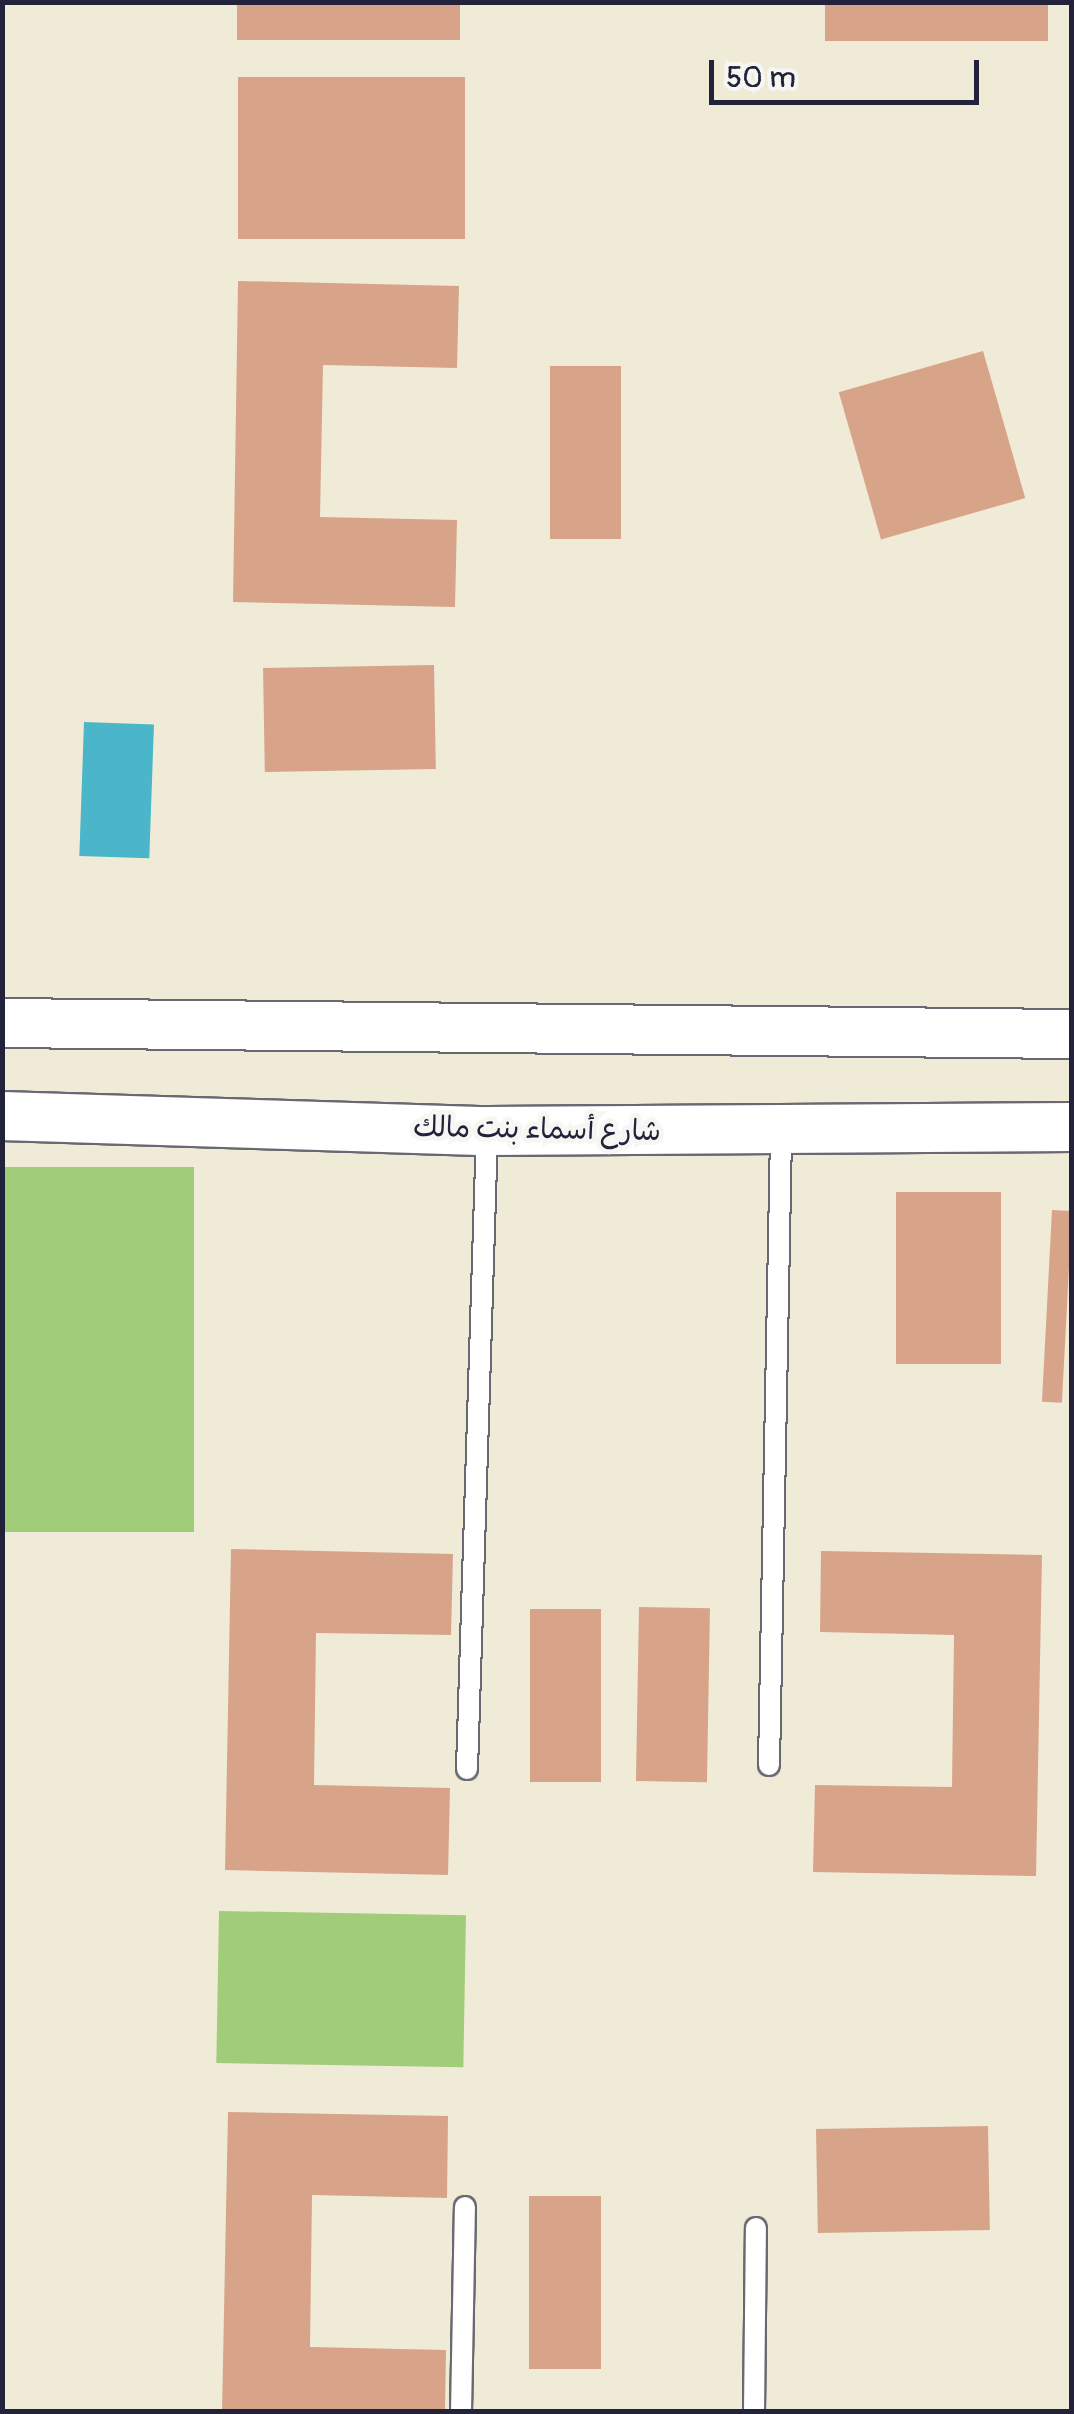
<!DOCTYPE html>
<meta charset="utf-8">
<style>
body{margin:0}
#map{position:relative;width:1074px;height:2414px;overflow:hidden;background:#efebd7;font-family:Pangolin,"Playpen Sans Arabic",sans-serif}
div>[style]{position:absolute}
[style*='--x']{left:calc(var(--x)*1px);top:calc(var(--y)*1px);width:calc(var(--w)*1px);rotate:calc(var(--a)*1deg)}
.green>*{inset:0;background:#a1cc79;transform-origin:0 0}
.water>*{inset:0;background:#4bb5c9;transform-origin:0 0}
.building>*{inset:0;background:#d7a489;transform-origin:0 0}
.roads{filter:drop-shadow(2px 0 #6a6872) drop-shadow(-2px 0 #6a6872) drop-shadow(0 2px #6a6872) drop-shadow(0 -2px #6a6872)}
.service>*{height:20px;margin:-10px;padding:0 10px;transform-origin:10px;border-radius:10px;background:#fff}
.tertiary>*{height:48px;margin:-24px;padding:0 24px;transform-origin:24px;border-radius:24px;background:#fff}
span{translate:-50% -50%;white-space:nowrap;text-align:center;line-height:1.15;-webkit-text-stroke:10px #f6f6f2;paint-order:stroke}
.street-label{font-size:28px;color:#22223b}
.frame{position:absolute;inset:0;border:5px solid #22223b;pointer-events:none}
.scale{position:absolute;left:709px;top:60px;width:270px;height:45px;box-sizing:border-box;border:5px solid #22223b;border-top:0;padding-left:12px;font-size:30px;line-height:35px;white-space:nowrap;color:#22223b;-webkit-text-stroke:8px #f6f6f2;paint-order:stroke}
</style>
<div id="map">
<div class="green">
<i style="left:194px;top:1167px;width:365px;height:191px;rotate:90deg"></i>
<i style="left:219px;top:1911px;width:247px;height:152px;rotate:1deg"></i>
</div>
<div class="water">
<i style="left:84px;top:722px;width:70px;height:134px;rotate:2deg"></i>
</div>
<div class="building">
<i style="left:237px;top:2px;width:223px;height:38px"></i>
<i style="left:825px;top:2px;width:223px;height:39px"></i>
<i style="left:238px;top:77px;width:227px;height:162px"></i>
<i style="clip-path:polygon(238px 281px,459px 286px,457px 368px,323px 365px,320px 517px,457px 520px,455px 607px,233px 602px)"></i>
<i style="left:983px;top:351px;width:153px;height:150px;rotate:74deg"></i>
<i style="left:550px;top:366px;width:71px;height:173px"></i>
<i style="left:434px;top:665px;width:104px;height:171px;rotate:89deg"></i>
<i style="left:896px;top:1192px;width:105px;height:172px"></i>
<i style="left:1052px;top:1210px;width:20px;height:192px;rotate:3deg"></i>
<i style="clip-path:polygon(231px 1549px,453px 1554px,451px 1635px,316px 1633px,314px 1785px,450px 1788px,448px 1875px,225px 1870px)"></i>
<i style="clip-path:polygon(821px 1551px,1042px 1555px,1036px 1876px,813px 1872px,815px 1785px,952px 1787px,954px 1635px,820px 1632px)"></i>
<i style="left:639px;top:1607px;width:71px;height:174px;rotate:1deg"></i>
<i style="left:530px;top:1609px;width:71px;height:173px"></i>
<i style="clip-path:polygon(228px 2112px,448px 2116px,447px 2198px,312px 2195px,310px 2347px,446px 2350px,445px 2412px,222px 2412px)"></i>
<i style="left:988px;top:2126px;width:104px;height:172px;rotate:89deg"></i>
<i style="left:529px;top:2196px;width:72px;height:173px"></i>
</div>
<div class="roads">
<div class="service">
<i style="--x:769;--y:1765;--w:632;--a:-88.91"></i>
<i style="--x:467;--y:1769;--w:638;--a:-88.2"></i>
<i style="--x:461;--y:2412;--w:205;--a:-88.9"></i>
<i style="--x:754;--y:2412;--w:184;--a:-89.4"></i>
</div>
<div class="tertiary">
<i style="--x:2;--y:1023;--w:1070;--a:0.59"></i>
<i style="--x:2;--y:1116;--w:485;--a:1.8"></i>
<i style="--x:487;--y:1131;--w:585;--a:-0.39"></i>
</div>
</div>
<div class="street-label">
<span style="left:537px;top:1130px;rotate:1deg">شارع أسماء بنت مالك</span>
</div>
<div class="frame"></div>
<div class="scale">50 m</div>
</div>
